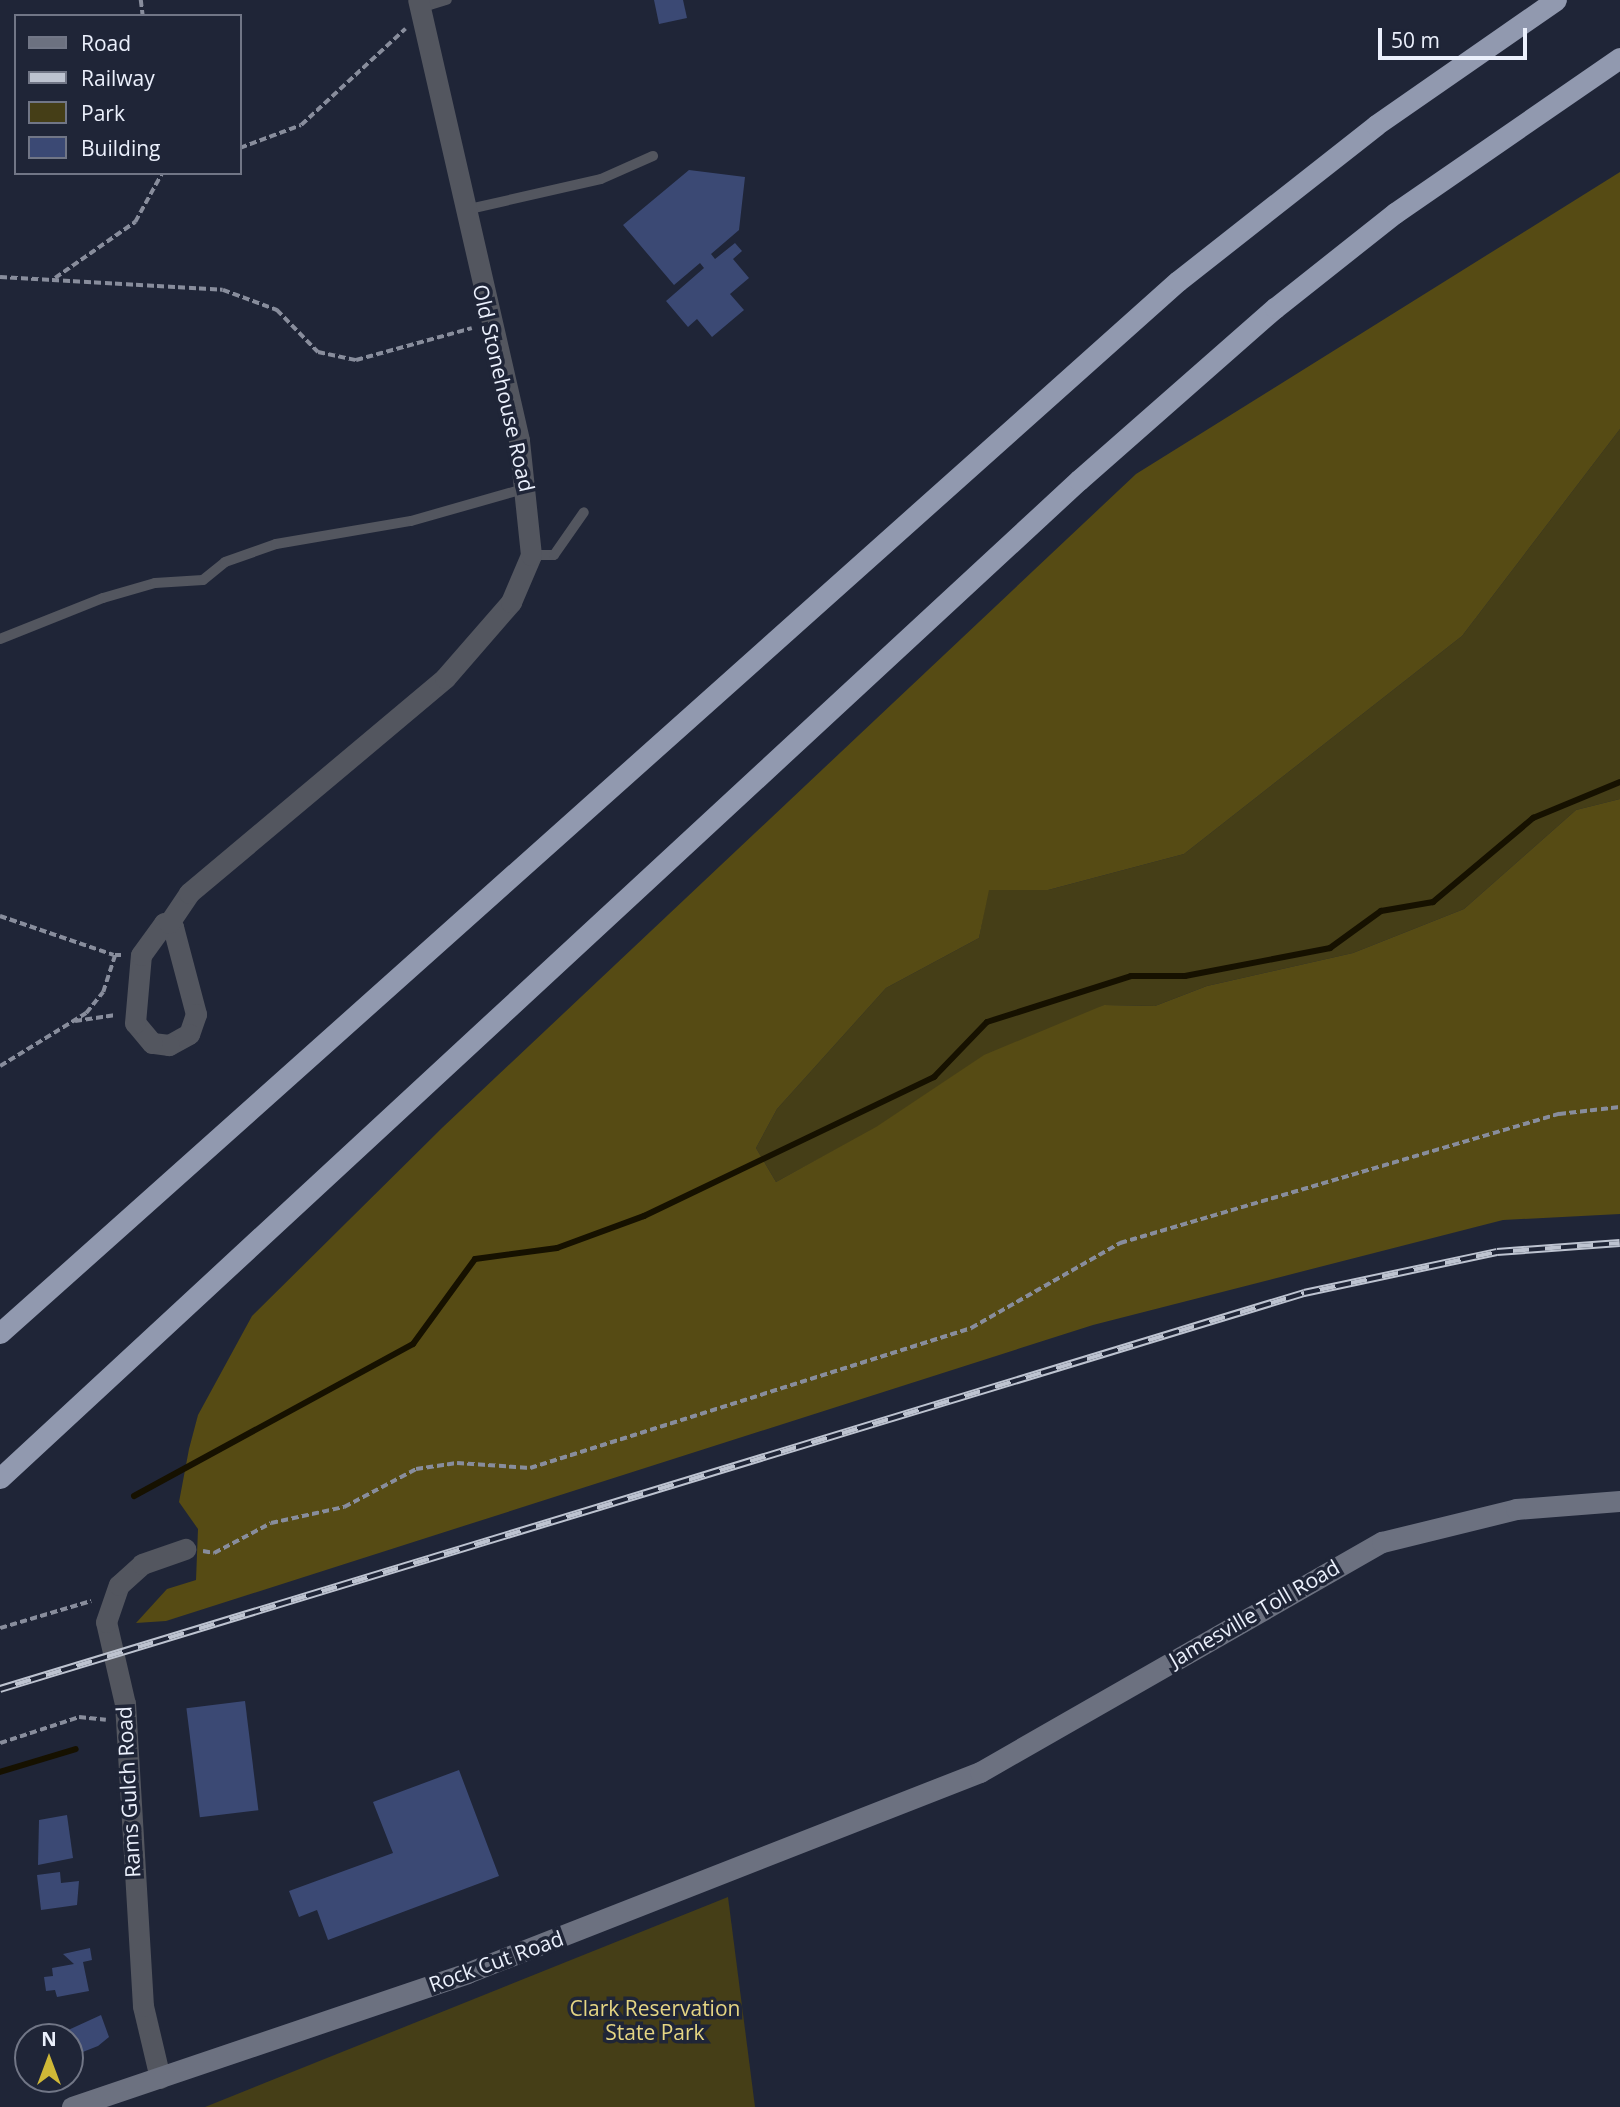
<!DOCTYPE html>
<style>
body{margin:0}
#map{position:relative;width:1620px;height:2107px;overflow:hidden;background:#1f2537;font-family:"Open Sans",sans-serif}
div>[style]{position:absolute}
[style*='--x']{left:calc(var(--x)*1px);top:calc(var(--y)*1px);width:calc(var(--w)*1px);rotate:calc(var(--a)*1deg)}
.green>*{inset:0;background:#453e17}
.forest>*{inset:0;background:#564b14}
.stream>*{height:6px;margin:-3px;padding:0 3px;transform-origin:3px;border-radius:3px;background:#161100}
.building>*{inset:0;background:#3b4974;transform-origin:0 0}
.path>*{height:3.5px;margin-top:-1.75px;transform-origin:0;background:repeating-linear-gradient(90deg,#888d9c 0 7px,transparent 0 10.5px)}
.lane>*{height:10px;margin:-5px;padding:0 5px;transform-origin:5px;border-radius:5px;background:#53565f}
.street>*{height:21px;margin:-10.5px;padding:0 10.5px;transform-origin:10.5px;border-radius:10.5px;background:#53565f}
.secondary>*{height:21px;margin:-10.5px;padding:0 10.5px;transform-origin:10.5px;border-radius:10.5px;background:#6c7180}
.highway>*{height:21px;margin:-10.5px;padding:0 10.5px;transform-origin:10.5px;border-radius:10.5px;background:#9199af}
.rail>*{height:8px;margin-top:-4px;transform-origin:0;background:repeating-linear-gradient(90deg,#1f2537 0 16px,#bdc3d0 0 32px);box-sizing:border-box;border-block:2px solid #bdc3d0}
span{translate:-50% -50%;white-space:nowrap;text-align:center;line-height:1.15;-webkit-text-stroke:7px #1f2537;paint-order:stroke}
.street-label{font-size:21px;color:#ebf0fc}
.park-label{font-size:21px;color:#e5d583}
.legend{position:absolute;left:14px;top:14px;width:228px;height:161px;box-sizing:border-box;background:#1f2537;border:2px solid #717686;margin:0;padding:9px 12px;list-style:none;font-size:21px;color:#ebf0fc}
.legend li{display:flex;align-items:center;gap:14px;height:35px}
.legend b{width:35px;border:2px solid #717686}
.north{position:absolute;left:14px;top:2023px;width:70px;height:70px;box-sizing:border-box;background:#1f2537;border:2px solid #717686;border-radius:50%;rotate:0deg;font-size:19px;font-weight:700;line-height:28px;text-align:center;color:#ebf0fc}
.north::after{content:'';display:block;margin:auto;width:24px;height:32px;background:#cfb837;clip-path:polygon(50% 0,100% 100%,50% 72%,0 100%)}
.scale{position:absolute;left:1378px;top:28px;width:149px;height:32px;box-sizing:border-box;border:4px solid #ebf0fc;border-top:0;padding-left:9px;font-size:21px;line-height:24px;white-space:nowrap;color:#ebf0fc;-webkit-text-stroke:5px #1f2537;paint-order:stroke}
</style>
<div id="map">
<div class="green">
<i style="clip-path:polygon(1620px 429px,1620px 799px,1576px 810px,1464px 909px,1353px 953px,1207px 986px,1155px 1006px,1104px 1005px,776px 1182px,756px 1148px,777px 1109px,886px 988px,979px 938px,988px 890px,1048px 890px,1184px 854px,1462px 636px)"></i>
<i style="clip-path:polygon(728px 1897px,755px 2107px,205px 2107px)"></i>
</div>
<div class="forest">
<i style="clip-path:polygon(1620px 172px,1620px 429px,1462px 636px,1184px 854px,1048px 890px,989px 890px,979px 938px,886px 988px,777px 1109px,756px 1148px,776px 1182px,876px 1127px,984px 1055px,1104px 1005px,1155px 1006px,1207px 986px,1353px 953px,1464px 909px,1576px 810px,1620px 799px,1620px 1214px,1503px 1220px,1093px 1325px,166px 1621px,136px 1623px,167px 1589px,196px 1580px,198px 1529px,179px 1502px,189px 1449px,198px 1415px,252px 1316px,443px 1127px,1136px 474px)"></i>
</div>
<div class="stream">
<i style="--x:134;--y:1496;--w:318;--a:-28.6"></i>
<i style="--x:413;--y:1344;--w:105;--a:-53.9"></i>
<i style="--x:475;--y:1259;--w:83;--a:-7.6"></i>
<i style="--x:557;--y:1248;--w:93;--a:-20.2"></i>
<i style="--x:644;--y:1216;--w:322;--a:-25.6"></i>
<i style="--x:934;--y:1077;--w:76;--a:-46.1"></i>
<i style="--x:987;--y:1022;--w:151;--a:-17.7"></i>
<i style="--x:1131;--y:976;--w:54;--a:0"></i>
<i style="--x:1185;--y:976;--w:148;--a:-10.9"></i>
<i style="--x:1330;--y:948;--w:63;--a:-36"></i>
<i style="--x:1381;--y:911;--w:53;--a:-9.8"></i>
<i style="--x:1433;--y:902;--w:131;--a:-40"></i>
<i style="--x:1533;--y:818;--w:94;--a:-22.5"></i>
<i style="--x:0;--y:1772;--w:79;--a:-16.8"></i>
</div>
<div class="building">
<i style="clip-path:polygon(654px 0,683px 0,687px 18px,659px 24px)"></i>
<i style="clip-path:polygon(689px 170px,745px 177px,739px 230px,711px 254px,715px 259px,735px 243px,742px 251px,733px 259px,749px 278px,730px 294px,744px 310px,712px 337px,697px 319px,688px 327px,666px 301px,704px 268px,700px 263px,674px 285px,623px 225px)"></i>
<i style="left:245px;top:1701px;width:110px;height:59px;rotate:83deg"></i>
<i style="clip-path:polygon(459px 1770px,499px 1876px,328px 1940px,317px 1910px,299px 1917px,289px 1891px,393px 1853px,373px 1802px)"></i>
<i style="clip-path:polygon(67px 1815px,73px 1858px,38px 1865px,39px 1820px)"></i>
<i style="clip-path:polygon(60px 1872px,61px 1883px,79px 1881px,77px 1905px,41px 1910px,37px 1875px)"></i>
<i style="clip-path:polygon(90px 1948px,92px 1960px,83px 1962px,89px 1991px,57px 1997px,55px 1990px,46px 1991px,44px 1977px,53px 1976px,52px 1968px,74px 1964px,63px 1954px)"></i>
<i style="clip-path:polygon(101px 2015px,109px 2037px,98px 2046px,70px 2057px,70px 2037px,53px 2037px)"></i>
</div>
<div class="path">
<i style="--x:141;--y:0;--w:16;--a:83"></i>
<i style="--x:240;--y:148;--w:65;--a:-20.7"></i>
<i style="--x:301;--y:125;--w:142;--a:-42.7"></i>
<i style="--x:0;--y:277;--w:223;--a:3.3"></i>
<i style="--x:223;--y:290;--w:58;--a:20.3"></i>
<i style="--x:277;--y:310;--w:59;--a:45.7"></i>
<i style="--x:318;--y:352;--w:39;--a:12"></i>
<i style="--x:356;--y:360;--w:120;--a:-15.4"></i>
<i style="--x:55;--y:278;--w:98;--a:-35"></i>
<i style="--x:135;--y:222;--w:56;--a:-61.1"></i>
<i style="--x:0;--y:916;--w:120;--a:18.9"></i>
<i style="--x:75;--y:1021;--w:41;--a:-8.3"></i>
<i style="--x:0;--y:1066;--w:101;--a:-31.6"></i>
<i style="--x:86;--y:1013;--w:27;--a:-51"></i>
<i style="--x:103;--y:992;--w:39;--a:-72"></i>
<i style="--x:115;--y:955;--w:6;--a:0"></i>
<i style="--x:203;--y:1551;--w:11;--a:10"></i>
<i style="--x:214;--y:1553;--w:64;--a:-27.8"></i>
<i style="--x:271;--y:1523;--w:75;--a:-12.4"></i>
<i style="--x:344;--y:1507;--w:81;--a:-27.8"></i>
<i style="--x:416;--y:1469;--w:41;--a:-8.3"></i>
<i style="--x:457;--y:1463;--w:73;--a:3.9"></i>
<i style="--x:530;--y:1468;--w:463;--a:-17.6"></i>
<i style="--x:971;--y:1328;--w:172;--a:-29.7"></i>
<i style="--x:1120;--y:1243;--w:458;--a:-16.4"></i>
<i style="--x:1559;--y:1114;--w:61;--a:-6.5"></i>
<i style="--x:0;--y:1628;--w:95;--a:-16.5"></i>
<i style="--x:0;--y:1743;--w:83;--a:-18.2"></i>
<i style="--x:79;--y:1717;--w:27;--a:6"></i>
</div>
<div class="lane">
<i style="--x:420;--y:8;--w:28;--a:-17"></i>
<i style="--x:465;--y:210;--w:139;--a:-12.8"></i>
<i style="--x:601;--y:179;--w:57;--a:-23.9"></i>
<i style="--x:531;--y:555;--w:23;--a:0"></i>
<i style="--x:554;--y:555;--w:52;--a:-55.1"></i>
<i style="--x:0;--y:639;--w:111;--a:-21.7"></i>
<i style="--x:103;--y:598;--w:54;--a:-16.1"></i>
<i style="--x:155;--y:583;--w:48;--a:-3.6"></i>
<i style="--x:203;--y:580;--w:28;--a:-39"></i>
<i style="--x:225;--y:562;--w:54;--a:-19.4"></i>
<i style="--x:276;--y:544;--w:137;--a:-9.7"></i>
<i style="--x:411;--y:521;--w:121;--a:-15.9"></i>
</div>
<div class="street">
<i style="--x:164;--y:923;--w:10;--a:24"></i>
<i style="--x:173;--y:927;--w:90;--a:75.2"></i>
<i style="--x:196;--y:1014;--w:21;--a:109"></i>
<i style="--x:189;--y:1034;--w:23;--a:151"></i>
<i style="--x:169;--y:1045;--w:17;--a:-173"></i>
<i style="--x:152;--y:1043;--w:26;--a:-130"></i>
<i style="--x:135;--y:1023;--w:68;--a:-85"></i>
<i style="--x:141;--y:955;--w:39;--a:-54"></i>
<i style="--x:169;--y:923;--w:36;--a:-56"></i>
<i style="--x:189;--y:893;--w:334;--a:-40"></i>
<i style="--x:445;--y:678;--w:101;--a:-49"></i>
<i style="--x:511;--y:602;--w:51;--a:-66.9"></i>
<i style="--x:531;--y:555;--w:116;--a:-96"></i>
<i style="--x:519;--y:440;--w:451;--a:-102.9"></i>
<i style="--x:160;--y:2078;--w:74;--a:-103.3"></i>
<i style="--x:143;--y:2006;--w:303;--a:-93.4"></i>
<i style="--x:125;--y:1704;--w:84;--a:-103"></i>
<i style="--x:106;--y:1622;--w:39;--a:-71"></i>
<i style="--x:119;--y:1585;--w:31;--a:-42"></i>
<i style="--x:142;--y:1564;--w:46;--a:-19.2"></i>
</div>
<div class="secondary">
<i style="--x:72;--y:2107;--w:417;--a:-18.7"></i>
<i style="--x:467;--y:1973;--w:551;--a:-21.4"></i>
<i style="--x:980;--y:1772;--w:463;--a:-29.8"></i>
<i style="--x:1382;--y:1542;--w:138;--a:-13.8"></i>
<i style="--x:1516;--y:1509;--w:104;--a:-4.4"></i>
</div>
<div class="highway">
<i style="--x:0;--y:1333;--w:1579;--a:-41.77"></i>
<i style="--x:1178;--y:281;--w:252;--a:-38.2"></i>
<i style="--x:1376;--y:125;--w:219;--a:-34.8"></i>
<i style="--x:0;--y:1478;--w:1470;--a:-42.77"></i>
<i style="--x:1079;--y:480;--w:261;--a:-41.3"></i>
<i style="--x:1275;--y:308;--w:153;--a:-38.4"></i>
<i style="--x:1395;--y:213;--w:273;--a:-34.6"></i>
</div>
<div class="rail">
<i style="--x:0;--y:1689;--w:1363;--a:-16.89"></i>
<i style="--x:1304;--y:1293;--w:197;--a:-12"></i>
<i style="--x:1497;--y:1252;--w:123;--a:-4.2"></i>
</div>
<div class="street-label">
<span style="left:504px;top:388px;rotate:77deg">Old Stonehouse Road</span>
<span style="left:1254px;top:1613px;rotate:-30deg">Jamesville Toll Road</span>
<span style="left:128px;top:1792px;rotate:-93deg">Rams Gulch Road</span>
<span style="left:496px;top:1961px;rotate:-20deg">Rock Cut Road</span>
</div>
<div class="park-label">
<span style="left:655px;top:2020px">Clark Reservation<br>State Park</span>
</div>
<ul class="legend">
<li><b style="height:9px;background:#6c7180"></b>Road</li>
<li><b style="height:9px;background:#bdc3d0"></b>Railway</li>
<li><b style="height:19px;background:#453e17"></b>Park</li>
<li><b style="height:19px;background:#3b4974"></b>Building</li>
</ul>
<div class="north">N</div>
<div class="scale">50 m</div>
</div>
